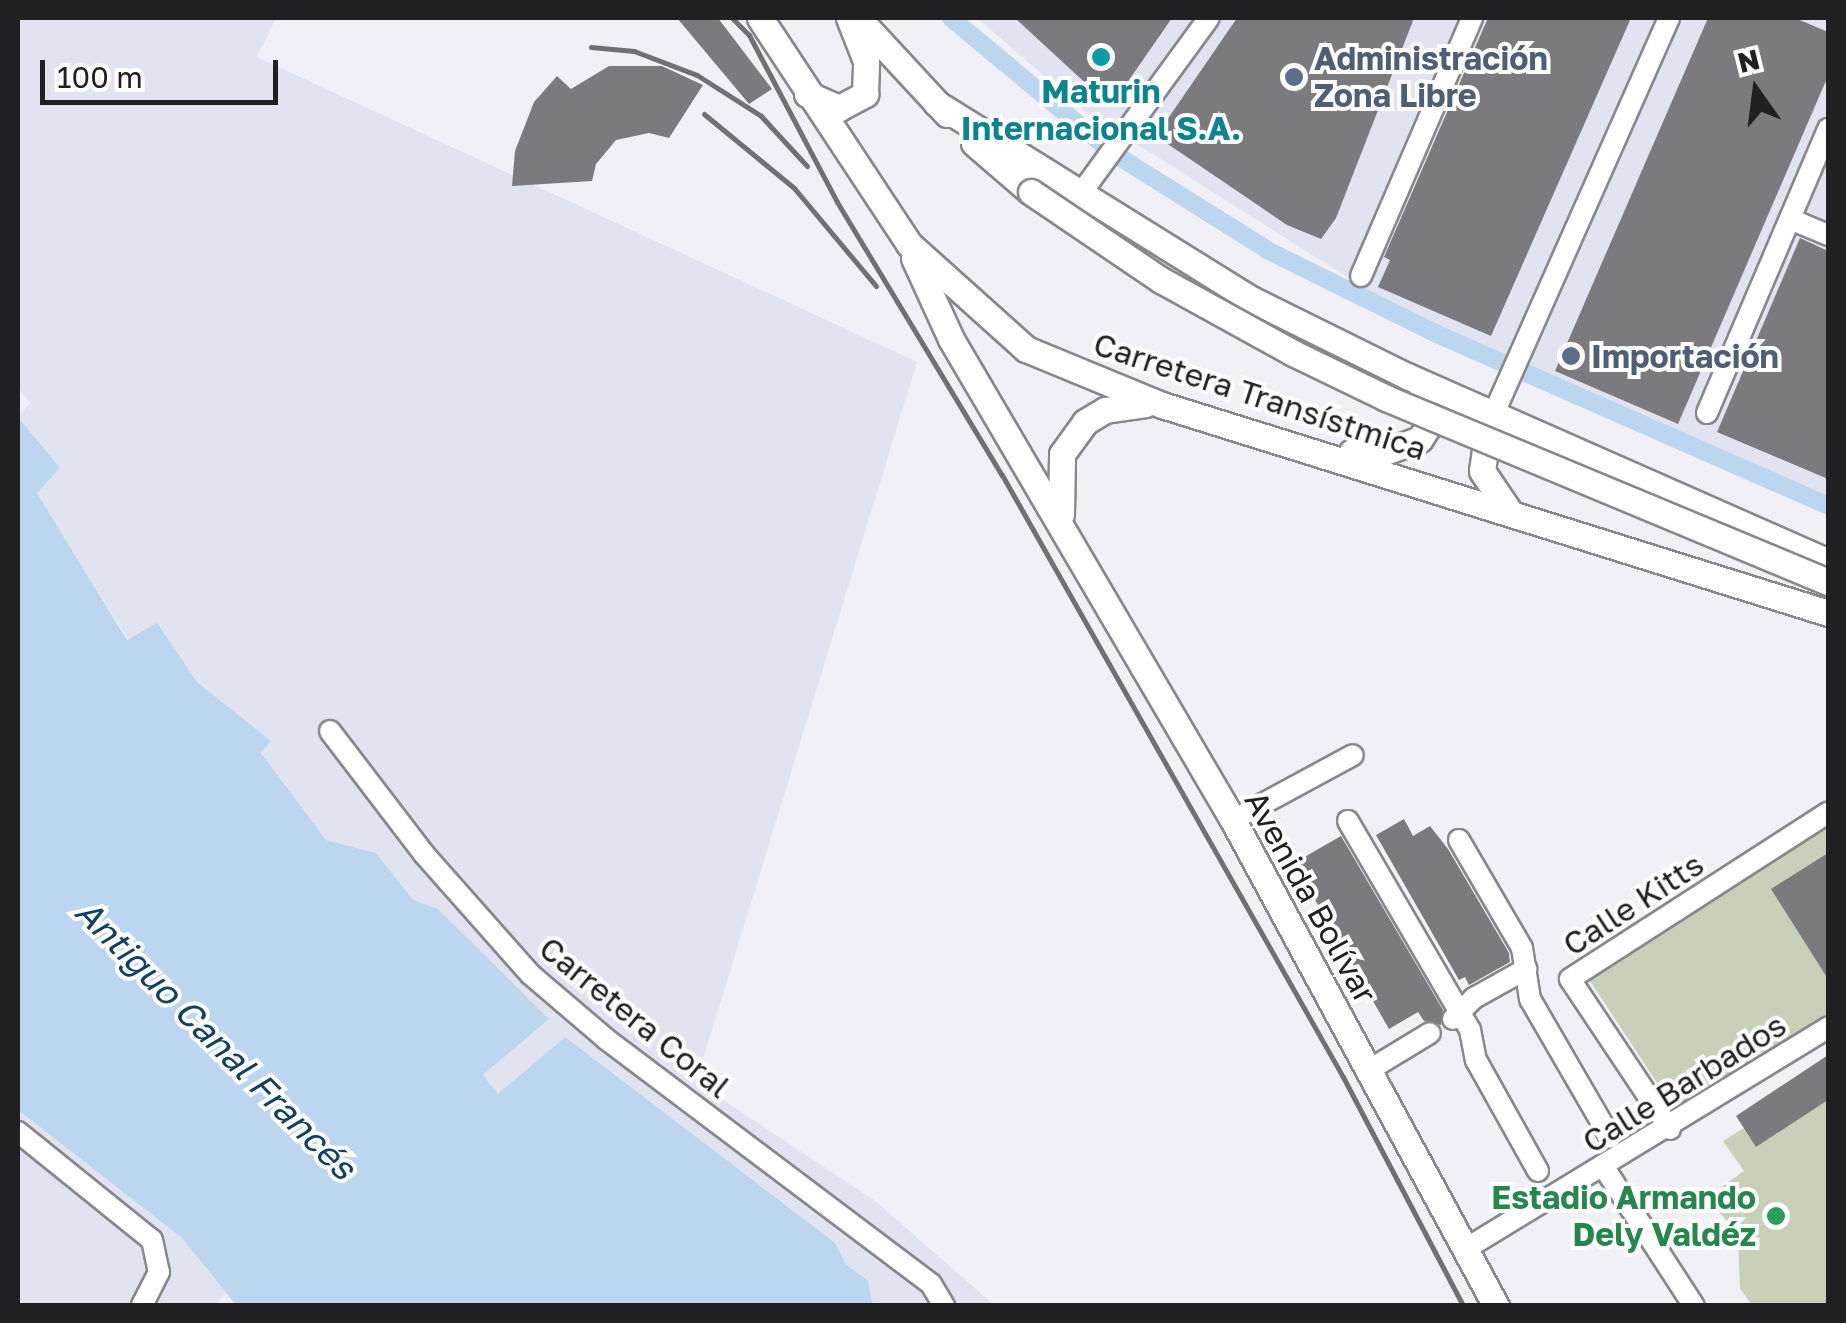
<!DOCTYPE html>
<meta charset="utf-8">
<style>
body{margin:0}
#map{position:relative;width:1846px;height:1323px;overflow:hidden;background:#f0f0f6;font-family:"Golos Text",sans-serif}
div>[style]{position:absolute}
[style*='--x']{left:calc(var(--x)*1px);top:calc(var(--y)*1px);width:calc(var(--w)*1px);rotate:calc(var(--a)*1deg)}
.built>*{inset:0;background:#e2e3f0}
.green>*{inset:0;background:#c9d0b9}
.water>*{inset:0;background:#bbd6ee}
.canal>*{height:18px;margin:-9px;padding:0 9px;transform-origin:9px;border-radius:9px;background:#bbd6ee}
.building>*{inset:0;background:#7a7a7f}
.roads{filter:drop-shadow(2px 0 #87878c) drop-shadow(-2px 0 #87878c) drop-shadow(0 2px #87878c) drop-shadow(0 -2px #87878c)}
.minor>*{height:20px;margin:-10px;padding:0 10px;transform-origin:10px;border-radius:10px;background:#fff}
.major>*{height:25px;margin:-12.5px;padding:0 12.5px;transform-origin:12.5px;border-radius:12.5px;background:#fff}
.rail>*{height:5px;margin:-2.5px;padding:0 2.5px;transform-origin:2.5px;border-radius:2.5px;background:#717174}
.bridges{filter:drop-shadow(2px 0 #87878c) drop-shadow(-2px 0 #87878c) drop-shadow(0 2px #87878c) drop-shadow(0 -2px #87878c)}
.major-bridge>*{height:25px;margin:-12.5px;padding:0 12.5px;transform-origin:12.5px;border-radius:12.5px;background:#fff}
.dots>*{width:28px;height:28px;translate:-50% -50%;box-sizing:border-box;border:5px solid #fefeff;border-radius:50%}
span{translate:-50% -50%;white-space:nowrap;text-align:center;line-height:1.15;-webkit-text-stroke:8px #fefeff;paint-order:stroke}
.service-label{font-size:32px;color:#4e5e75;font-weight:700}
.left{translate:0 -50%;text-align:left}
.culture-label{font-size:32px;color:#0d838f;font-weight:700}
.street-label{font-size:32px;color:#202022}
.leisure-label{font-size:32px;color:#27864d;font-weight:700}
.right{translate:-100% -50%;text-align:right}
.water-label{font-size:35px;color:#134061;font-style:italic}
.frame{position:absolute;inset:0;border:20px solid #202022;pointer-events:none}
.north{position:absolute;left:1706px;top:40px;width:100px;height:100px;-webkit-text-stroke:8px #fefeff;paint-order:stroke;rotate:346deg;font-size:28px;font-weight:700;line-height:40px;text-align:center;color:#202022}
.north::after{content:'';display:block;margin:auto;width:35px;height:45px;background:#202022;clip-path:polygon(50% 0,100% 100%,50% 72%,0 100%)}
.scale{position:absolute;left:40px;top:60px;width:238px;height:45px;box-sizing:border-box;border:5px solid #202022;border-top:0;padding-left:12px;font-size:30px;line-height:35px;white-space:nowrap;color:#202022;-webkit-text-stroke:8px #fefeff;paint-order:stroke}
</style>
<div id="map">
<div class="built">
<i style="clip-path:polygon(18px 18px,276px 18px,257px 57px,917px 362px,696px 1082px,874px 1200px,994px 1305px,873px 1305px,868px 1281px,846px 1264px,835px 1243px,498px 1094px,483px 1075px,548px 1019px,438px 909px,414px 901px,376px 853px,326px 840px,261px 753px,271px 741px,197px 682px,157px 624px,128px 640px,37px 493px,60px 468px,18px 417px,30px 403px,18px 388px)"></i>
<i style="clip-path:polygon(977px 18px,1828px 18px,1828px 497px,1412px 318px,1086px 112px)"></i>
<i style="clip-path:polygon(18px 1110px,182px 1238px,226px 1293px,215px 1305px,18px 1305px)"></i>
</div>
<div class="green">
<i style="clip-path:polygon(1828px 825px,1828px 1018px,1679px 1116px,1590px 981px)"></i>
<i style="clip-path:polygon(1828px 1100px,1828px 1305px,1752px 1305px,1740px 1289px,1738px 1236px,1708px 1197px,1744px 1171px,1723px 1141px,1744px 1128px,1757px 1146px)"></i>
</div>
<div class="water">
<i style="clip-path:polygon(18px 417px,60px 468px,37px 493px,127px 640px,157px 623px,197px 682px,271px 741px,261px 753px,326px 840px,376px 853px,413px 900px,438px 909px,549px 1019px,483px 1075px,498px 1094px,565px 1037px,835px 1243px,846px 1264px,868px 1281px,873px 1305px,236px 1305px,182px 1238px,18px 1110px)"></i>
</div>
<div class="canal">
<i style="--x:951;--y:18;--w:211;--a:39.8"></i>
<i style="--x:1113;--y:153;--w:184;--a:32.1"></i>
<i style="--x:1269;--y:251;--w:187;--a:26.3"></i>
<i style="--x:1437;--y:334;--w:427;--a:23.7"></i>
</div>
<div class="building">
<i style="clip-path:polygon(677px 18px,718px 18px,772px 89px,749px 104px)"></i>
<i style="clip-path:polygon(1015px 18px,1172px 18px,1118px 96px,1106px 102px)"></i>
<i style="clip-path:polygon(1237px 18px,1414px 18px,1336px 218px,1321px 239px,1287px 225px,1156px 136px)"></i>
<i style="clip-path:polygon(1488px 18px,1631px 18px,1491px 336px,1378px 287px,1390px 260px,1384px 257px)"></i>
<i style="clip-path:polygon(1708px 18px,1795px 18px,1828px 32px,1828px 76px,1678px 424px,1555px 371px)"></i>
<i style="clip-path:polygon(609px 66px,662px 66px,703px 85px,669px 138px,649px 133px,616px 140px,596px 164px,592px 181px,512px 186px,515px 151px,534px 102px,557px 76px,571px 89px)"></i>
<i style="clip-path:polygon(1800px 238px,1828px 251px,1828px 479px,1717px 432px)"></i>
<i style="clip-path:polygon(1404px 819px,1413px 836px,1430px 826px,1448px 849px,1509px 953px,1510px 962px,1469px 985px,1465px 977px,1459px 980px,1376px 835px)"></i>
<i style="clip-path:polygon(1341px 836px,1443px 1010px,1441px 1025px,1424px 1021px,1418px 1012px,1389px 1029px,1294px 863px)"></i>
<i style="clip-path:polygon(1828px 853px,1828px 979px,1771px 889px)"></i>
<i style="clip-path:polygon(1828px 1055px,1828px 1100px,1756px 1147px,1736px 1116px)"></i>
</div>
<div class="roads">
<div class="minor">
<i style="--x:1079;--y:196;--w:220;--a:-53.9"></i>
<i style="--x:1790;--y:219;--w:41;--a:22.8"></i>
<i style="--x:1361;--y:276;--w:281;--a:-66.7"></i>
<i style="--x:1494;--y:413;--w:432;--a:-66.1"></i>
<i style="--x:1707;--y:413;--w:309;--a:-66.9"></i>
<i style="--x:330;--y:731;--w:155;--a:52.6"></i>
<i style="--x:424;--y:854;--w:160;--a:48.5"></i>
<i style="--x:530;--y:974;--w:100;--a:40.5"></i>
<i style="--x:606;--y:1039;--w:407;--a:37"></i>
<i style="--x:931;--y:1284;--w:26;--a:59"></i>
<i style="--x:1233;--y:820;--w:136;--a:-28.4"></i>
<i style="--x:1348;--y:821;--w:242;--a:59.7"></i>
<i style="--x:1470;--y:1030;--w:31;--a:79"></i>
<i style="--x:1476;--y:1060;--w:127;--a:60.8"></i>
<i style="--x:1459;--y:840;--w:125;--a:59.7"></i>
<i style="--x:1522;--y:948;--w:52;--a:81.1"></i>
<i style="--x:1530;--y:999;--w:160;--a:59.9"></i>
<i style="--x:1453;--y:1019;--w:30;--a:-45"></i>
<i style="--x:1474;--y:998;--w:60;--a:-29.1"></i>
<i style="--x:1369;--y:1070;--w:71;--a:-31.2"></i>
<i style="--x:1670;--y:1129;--w:180;--a:-123.7"></i>
<i style="--x:1570;--y:979;--w:307;--a:-32.8"></i>
<i style="--x:18;--y:1132;--w:172;--a:38.9"></i>
<i style="--x:152;--y:1240;--w:33;--a:78"></i>
<i style="--x:159;--y:1272;--w:38;--a:117"></i>
<i style="--x:1605;--y:1169;--w:163;--a:57"></i>
<i style="--x:1467;--y:1248;--w:423;--a:-31.4"></i>
</div>
<div class="major">
<i style="--x:760;--y:18;--w:271;--a:56.6"></i>
<i style="--x:909;--y:244;--w:157;--a:41.9"></i>
<i style="--x:1026;--y:349;--w:147;--a:22.4"></i>
<i style="--x:1162;--y:405;--w:698;--a:17.34"></i>
<i style="--x:858;--y:18;--w:131;--a:47.2"></i>
<i style="--x:807;--y:94;--w:35;--a:24"></i>
<i style="--x:839;--y:108;--w:30;--a:-28"></i>
<i style="--x:865;--y:94;--w:33;--a:-88"></i>
<i style="--x:866;--y:61;--w:46;--a:-111.6"></i>
<i style="--x:936;--y:103;--w:371;--a:31.9"></i>
<i style="--x:1251;--y:299;--w:174;--a:26.3"></i>
<i style="--x:1407;--y:376;--w:460;--a:23.8"></i>
<i style="--x:974;--y:143;--w:75;--a:40.7"></i>
<i style="--x:914;--y:258;--w:89;--a:65.4"></i>
<i style="--x:951;--y:339;--w:558;--a:59.62"></i>
<i style="--x:1233;--y:820;--w:553;--a:61.58"></i>
<i style="--x:1489;--y:421;--w:50;--a:98"></i>
<i style="--x:1482;--y:471;--w:48;--a:56"></i>
<i style="--x:1352;--y:452;--w:30;--a:2"></i>
<i style="--x:1382;--y:453;--w:40;--a:-20.2"></i>
<i style="--x:1420;--y:439;--w:13;--a:-58"></i>
<i style="--x:1427;--y:428;--w:31;--a:-101"></i>
<i style="--x:1061;--y:514;--w:60;--a:-89"></i>
<i style="--x:1062;--y:454;--w:39;--a:-54"></i>
<i style="--x:1085;--y:422;--w:23;--a:-31"></i>
<i style="--x:1105;--y:410;--w:41;--a:-8.3"></i>
</div>
</div>
<div class="rail">
<i style="--x:732;--y:18;--w:24;--a:45"></i>
<i style="--x:749;--y:35;--w:189;--a:62.2"></i>
<i style="--x:837;--y:202;--w:319;--a:58.9"></i>
<i style="--x:1002;--y:475;--w:692;--a:60.47"></i>
<i style="--x:1343;--y:1077;--w:259;--a:62.3"></i>
<i style="--x:591;--y:47;--w:43;--a:5.3"></i>
<i style="--x:634;--y:51;--w:67;--a:20.9"></i>
<i style="--x:697;--y:75;--w:76;--a:32.6"></i>
<i style="--x:761;--y:116;--w:68;--a:47.4"></i>
<i style="--x:704;--y:114;--w:117;--a:39.4"></i>
<i style="--x:794;--y:188;--w:128;--a:50.1"></i>
</div>
<div class="bridges">
<div class="major-bridge">
<i style="--x:1031;--y:192;--w:157;--a:34.1"></i>
<i style="--x:1161;--y:280;--w:151;--a:28.9"></i>
<i style="--x:1293;--y:353;--w:103;--a:25.8"></i>
<i style="--x:1386;--y:398;--w:479;--a:22.6"></i>
</div>
</div>
<div class="dots">
<i style="left:1101px;top:57px;background:#0f9aa8"></i>
<i style="left:1294px;top:77px;background:#5c6f8a"></i>
<i style="left:1571px;top:356px;background:#5c6f8a"></i>
<i style="left:1776px;top:1216px;background:#2e9e5b"></i>
</div>
<div class="service-label">
<span class="left" style="left:1314px;top:77px">Administración<br>Zona Libre</span>
<span class="left" style="left:1591px;top:356px">Importación</span>
</div>
<div class="culture-label">
<span style="left:1101px;top:110px">Maturin<br>Internacional S.A.</span>
</div>
<div class="street-label">
<span style="left:1260px;top:396px;rotate:18deg">Carretera Transístmica</span>
<span style="left:1311px;top:897px;rotate:61deg">Avenida Bolívar</span>
<span style="left:1633px;top:904px;rotate:-33deg">Calle Kitts</span>
<span style="left:635px;top:1017px;rotate:39deg">Carretera Coral</span>
<span style="left:1684px;top:1083px;rotate:-32deg">Calle Barbados</span>
</div>
<div class="leisure-label">
<span class="right" style="left:1756px;top:1216px">Estadio Armando<br>Dely Valdéz</span>
</div>
<div class="water-label">
<span style="left:216px;top:1039px;rotate:45deg">Antiguo Canal Francés</span>
</div>
<div class="frame"></div>
<div class="north">N</div>
<div class="scale">100 m</div>
</div>
